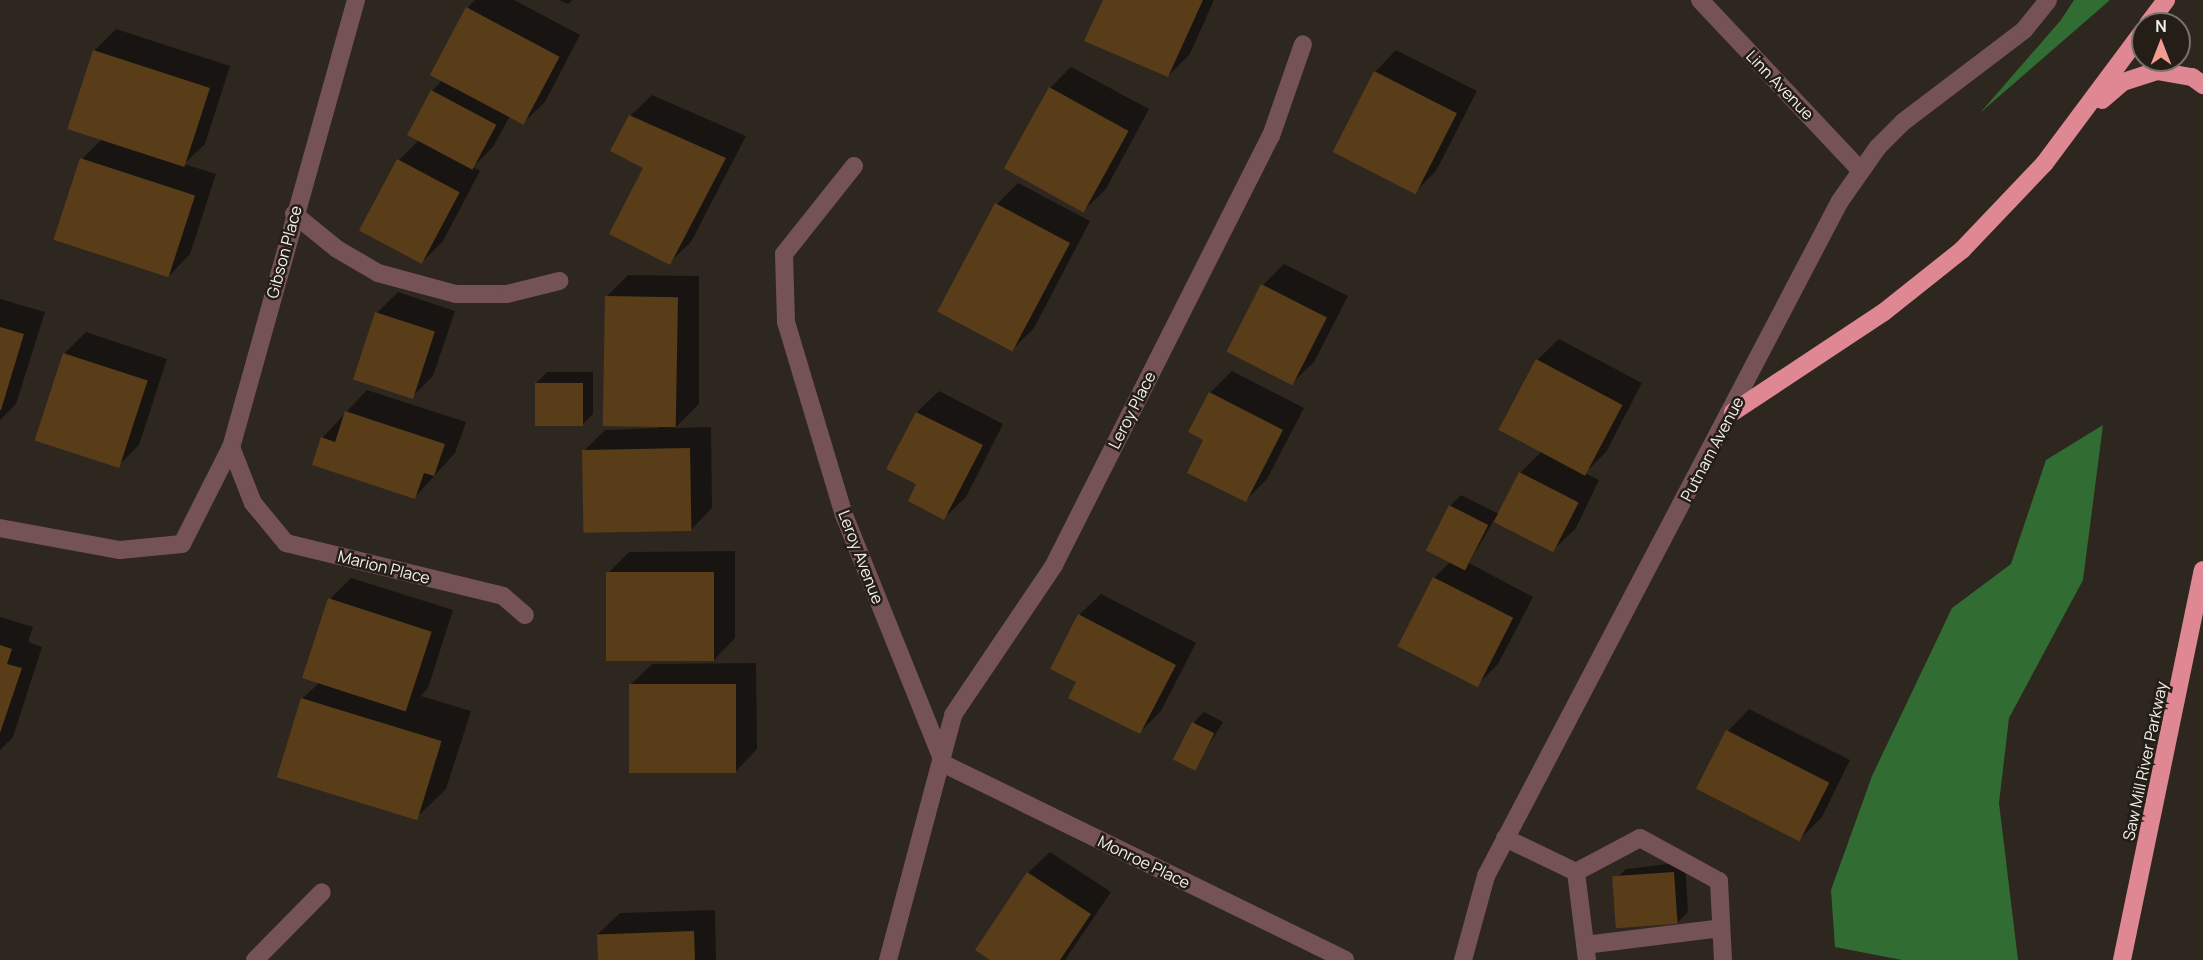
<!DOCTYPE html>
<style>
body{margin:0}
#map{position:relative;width:2203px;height:960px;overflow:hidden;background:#2e2720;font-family:Manrope,sans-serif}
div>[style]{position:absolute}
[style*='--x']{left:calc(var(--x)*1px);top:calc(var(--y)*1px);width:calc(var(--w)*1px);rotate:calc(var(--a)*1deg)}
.forest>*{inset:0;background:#316c33}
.shadow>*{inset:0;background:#0007}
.building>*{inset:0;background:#583d18;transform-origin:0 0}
.minor>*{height:18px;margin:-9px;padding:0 9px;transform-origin:9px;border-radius:9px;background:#755256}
.highway>*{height:18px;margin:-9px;padding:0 9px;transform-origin:9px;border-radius:9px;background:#df8893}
span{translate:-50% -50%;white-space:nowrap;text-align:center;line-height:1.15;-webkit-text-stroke:5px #241e17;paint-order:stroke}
.street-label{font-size:16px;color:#f3efea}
.north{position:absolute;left:2131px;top:12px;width:60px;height:60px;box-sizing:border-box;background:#241e17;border:2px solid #77726b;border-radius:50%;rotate:0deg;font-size:16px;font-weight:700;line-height:24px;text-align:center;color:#f3efea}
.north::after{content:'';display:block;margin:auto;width:21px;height:27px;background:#f59c92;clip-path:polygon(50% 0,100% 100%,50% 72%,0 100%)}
</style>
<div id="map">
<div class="forest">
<i style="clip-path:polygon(2074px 0,2110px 0,1980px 113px,2061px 20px)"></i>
<i style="clip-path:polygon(2103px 425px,2083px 580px,2009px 718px,1999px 803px,2018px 960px,1902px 960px,1835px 947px,1831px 890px,1872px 776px,1952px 608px,2011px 564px,2046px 460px)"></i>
</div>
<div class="shadow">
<i style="clip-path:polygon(475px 0,514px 0,580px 35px,545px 102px,523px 123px,510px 116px,493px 147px,473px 167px,480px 171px,443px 241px,422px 262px,399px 160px,419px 140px,432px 91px,442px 80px,467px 8px)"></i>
<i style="clip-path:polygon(559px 0,573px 0,568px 4px)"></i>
<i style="clip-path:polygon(1104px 0,1214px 0,1190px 54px,1168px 76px)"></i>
<i style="clip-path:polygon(116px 29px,230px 66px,205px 144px,184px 164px,216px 174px,190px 254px,169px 276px,82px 159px,102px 139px,94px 51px)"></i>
<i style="clip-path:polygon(1396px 50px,1477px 91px,1436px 171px,1415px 192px,1375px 72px)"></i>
<i style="clip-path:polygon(1071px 67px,1149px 109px,1106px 189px,1084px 210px,1050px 88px)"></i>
<i style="clip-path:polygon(652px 95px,746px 136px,691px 242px,669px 263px,630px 116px)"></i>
<i style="clip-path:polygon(1018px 183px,1090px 221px,1034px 328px,1013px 349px,997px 204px)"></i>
<i style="clip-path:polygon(1284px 264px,1348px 296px,1314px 362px,1292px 383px,1263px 285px)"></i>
<i style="clip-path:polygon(628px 275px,699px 276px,699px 404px,675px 428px,711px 427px,712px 508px,691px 530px,584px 451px,605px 430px,659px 428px,607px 296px)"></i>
<i style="clip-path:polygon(398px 292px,455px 311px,433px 376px,412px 397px,377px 313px)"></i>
<i style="clip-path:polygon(0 299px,45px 312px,16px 404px,0 420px)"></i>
<i style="clip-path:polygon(86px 332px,167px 359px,139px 445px,118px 466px,64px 354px)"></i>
<i style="clip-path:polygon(1559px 339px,1642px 383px,1606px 452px,1585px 473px,1599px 480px,1576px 528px,1554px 549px,1494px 520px,1469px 563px,1533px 597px,1498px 664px,1476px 686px,1434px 578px,1451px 561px,1450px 506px,1461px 495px,1499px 514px,1520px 473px,1542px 451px,1537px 360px)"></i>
<i style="clip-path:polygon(1232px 371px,1304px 408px,1267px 479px,1245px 501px,1205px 440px,1190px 432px,1210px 393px)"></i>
<i style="clip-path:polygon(547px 372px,593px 372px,593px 414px,582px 425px,536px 383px)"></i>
<i style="clip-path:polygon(367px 390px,466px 422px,455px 453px,415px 497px,322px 438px)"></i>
<i style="clip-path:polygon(939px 391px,1003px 424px,966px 497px,944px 518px,918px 484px,888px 469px,917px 412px)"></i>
<i style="clip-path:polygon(735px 551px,735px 638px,714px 660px,608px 573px,629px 552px)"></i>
<i style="clip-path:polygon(351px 578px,453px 610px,428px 688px,421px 696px,471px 711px,446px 789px,416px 818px,279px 776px,303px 698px,320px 682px,330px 599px)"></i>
<i style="clip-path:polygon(1101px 594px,1196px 643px,1161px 711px,1140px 732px,1078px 681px,1079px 615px)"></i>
<i style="clip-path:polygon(0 617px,33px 627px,28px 642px,42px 647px,13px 737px,0 750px)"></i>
<i style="clip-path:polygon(756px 663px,757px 749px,736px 771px,630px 685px,652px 664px)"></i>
<i style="clip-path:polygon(1749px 709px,1850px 760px,1822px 817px,1801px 838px,1728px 731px)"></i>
<i style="clip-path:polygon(1204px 712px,1223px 722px,1194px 769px,1193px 723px)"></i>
<i style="clip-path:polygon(1050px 852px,1111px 892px,1065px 960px,992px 960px,1028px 873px)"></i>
<i style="clip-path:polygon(1685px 862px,1688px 912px,1677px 923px,1615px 880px,1626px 869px)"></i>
<i style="clip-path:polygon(715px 910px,716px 960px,599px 960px,598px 934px,620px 913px)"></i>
</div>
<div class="building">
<i style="clip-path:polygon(1103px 0,1203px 0,1168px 77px,1084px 41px)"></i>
<i style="left:466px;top:7px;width:106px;height:77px;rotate:28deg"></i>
<i style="left:93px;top:50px;width:123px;height:83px;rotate:18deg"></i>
<i style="left:1374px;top:71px;width:93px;height:91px;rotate:27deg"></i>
<i style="left:1049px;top:87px;width:91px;height:93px;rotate:29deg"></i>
<i style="left:431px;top:90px;width:74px;height:51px;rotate:28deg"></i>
<i style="clip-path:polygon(629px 115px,726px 158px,670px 265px,609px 234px,643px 168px,610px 151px)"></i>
<i style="left:80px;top:158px;width:121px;height:86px;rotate:18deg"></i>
<i style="left:397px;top:159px;width:71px;height:81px;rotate:28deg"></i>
<i style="left:995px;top:203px;width:85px;height:123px;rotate:28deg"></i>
<i style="left:1261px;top:284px;width:74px;height:76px;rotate:27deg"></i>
<i style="left:605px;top:296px;width:73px;height:130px;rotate:1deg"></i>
<i style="left:375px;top:312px;width:63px;height:71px;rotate:18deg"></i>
<i style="clip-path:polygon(0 327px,24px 334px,1px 410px,0 410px)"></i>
<i style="left:63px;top:353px;width:89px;height:92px;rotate:18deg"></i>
<i style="left:1536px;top:359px;width:98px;height:80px;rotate:28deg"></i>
<i style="left:535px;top:383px;width:48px;height:43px"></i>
<i style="clip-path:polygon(1209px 392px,1283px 430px,1246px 502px,1187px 473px,1203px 440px,1188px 432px)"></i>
<i style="clip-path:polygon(345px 411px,445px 444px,434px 476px,424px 473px,415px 499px,312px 465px,321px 437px,335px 442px)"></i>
<i style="clip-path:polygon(916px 412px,983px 445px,944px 520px,908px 501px,916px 484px,886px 469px)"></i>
<i style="left:690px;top:448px;width:83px;height:108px;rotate:89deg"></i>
<i style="left:1519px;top:472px;width:67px;height:56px;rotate:27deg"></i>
<i style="left:1449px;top:505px;width:44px;height:51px;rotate:27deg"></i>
<i style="left:714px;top:572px;width:89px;height:108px;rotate:90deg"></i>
<i style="left:1433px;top:577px;width:90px;height:78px;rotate:27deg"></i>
<i style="left:328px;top:598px;width:109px;height:84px;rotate:18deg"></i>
<i style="clip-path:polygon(1078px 614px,1176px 665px,1140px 734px,1068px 698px,1076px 682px,1050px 669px)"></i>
<i style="clip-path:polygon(0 645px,12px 649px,7px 664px,22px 668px,0 733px)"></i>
<i style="left:629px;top:684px;width:107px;height:89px"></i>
<i style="left:301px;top:698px;width:147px;height:83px;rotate:17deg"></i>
<i style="left:1192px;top:722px;width:25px;height:42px;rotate:27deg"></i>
<i style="left:1726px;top:730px;width:116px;height:66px;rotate:27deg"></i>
<i style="clip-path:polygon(1027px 872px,1091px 914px,1060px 960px,990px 960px,975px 950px)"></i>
<i style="left:1674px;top:872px;width:52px;height:62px;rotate:86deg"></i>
<i style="left:694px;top:931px;width:29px;height:97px;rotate:88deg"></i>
</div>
<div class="minor">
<i style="--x:356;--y:0;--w:464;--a:105.6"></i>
<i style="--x:231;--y:447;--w:60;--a:68.6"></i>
<i style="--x:253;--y:503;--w:52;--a:50.5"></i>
<i style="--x:286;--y:543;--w:223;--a:13.7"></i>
<i style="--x:503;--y:596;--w:29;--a:41"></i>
<i style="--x:1700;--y:0;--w:233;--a:46.7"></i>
<i style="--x:854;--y:166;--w:112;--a:128.5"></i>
<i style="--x:784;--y:254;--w:68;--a:88.3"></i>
<i style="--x:786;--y:322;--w:202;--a:73.3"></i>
<i style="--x:844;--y:515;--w:268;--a:68.1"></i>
<i style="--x:294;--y:214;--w:55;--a:39.1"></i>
<i style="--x:337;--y:249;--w:48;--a:30.3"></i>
<i style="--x:378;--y:273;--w:81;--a:15.1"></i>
<i style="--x:456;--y:294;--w:51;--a:0"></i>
<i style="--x:507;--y:294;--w:54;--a:-14"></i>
<i style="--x:0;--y:528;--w:122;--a:10.4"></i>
<i style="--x:120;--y:550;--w:62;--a:-5.5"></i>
<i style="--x:182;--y:544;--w:109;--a:-63.2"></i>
<i style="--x:944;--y:764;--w:446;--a:26"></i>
<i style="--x:1505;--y:838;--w:79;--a:25.6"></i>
<i style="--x:1576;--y:872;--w:72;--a:-28"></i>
<i style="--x:1640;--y:838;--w:90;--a:28.6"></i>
<i style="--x:1719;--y:881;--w:79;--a:87.1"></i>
<i style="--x:1576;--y:872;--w:89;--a:82.9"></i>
<i style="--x:1585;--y:945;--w:137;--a:-7.1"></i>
<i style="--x:255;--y:960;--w:95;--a:-45.4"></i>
<i style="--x:888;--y:960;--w:253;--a:-75.1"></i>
<i style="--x:953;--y:715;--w:181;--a:-56"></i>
<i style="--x:1054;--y:565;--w:481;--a:-63.2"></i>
<i style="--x:1271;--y:136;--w:97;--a:-70.8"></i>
<i style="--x:1463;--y:960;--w:87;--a:-74.7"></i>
<i style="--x:1486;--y:876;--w:762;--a:-62.33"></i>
<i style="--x:1840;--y:201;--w:66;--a:-54.9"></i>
<i style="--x:1878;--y:147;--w:35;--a:-45"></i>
<i style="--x:1903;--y:122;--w:152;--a:-37.2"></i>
<i style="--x:2024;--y:30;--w:38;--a:-51"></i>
</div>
<div class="highway">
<i style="--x:2148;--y:24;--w:30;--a:-53"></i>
<i style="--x:2102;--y:100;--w:28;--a:-41"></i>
<i style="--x:2123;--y:82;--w:36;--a:-18"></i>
<i style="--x:2157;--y:71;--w:36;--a:10"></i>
<i style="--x:2192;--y:77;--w:14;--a:36"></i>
<i style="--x:1733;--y:412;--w:181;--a:-33.5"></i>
<i style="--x:1884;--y:312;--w:100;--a:-38.5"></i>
<i style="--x:1962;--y:250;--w:119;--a:-46.4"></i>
<i style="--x:2044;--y:164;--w:166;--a:-53.3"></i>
<i style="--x:2122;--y:960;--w:398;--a:-78.3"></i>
</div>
<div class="street-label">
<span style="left:1780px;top:85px;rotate:46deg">Linn Avenue</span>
<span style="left:284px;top:252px;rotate:-75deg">Gibson Place</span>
<span style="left:1132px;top:410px;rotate:-63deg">Leroy Place</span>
<span style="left:1712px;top:449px;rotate:-62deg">Putnam Avenue</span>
<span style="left:861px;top:557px;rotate:69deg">Leroy Avenue</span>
<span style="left:384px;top:567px;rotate:14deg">Marion Place</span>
<span style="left:2145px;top:761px;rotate:-78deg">Saw Mill River Parkway</span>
<span style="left:1144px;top:862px;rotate:26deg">Monroe Place</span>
</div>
<div class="north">N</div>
</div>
